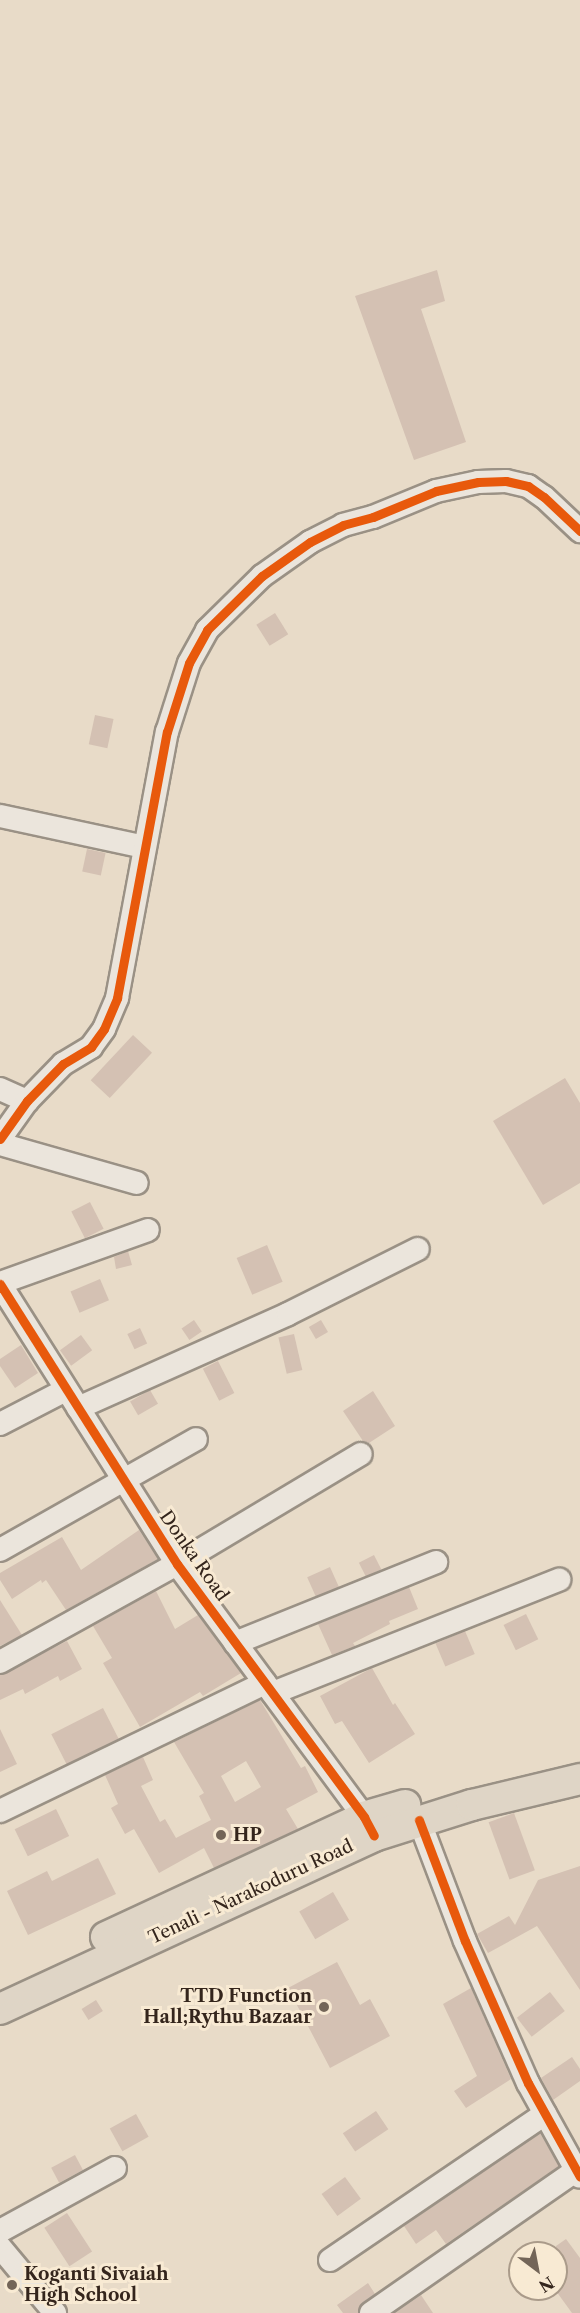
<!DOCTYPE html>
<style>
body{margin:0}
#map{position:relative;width:580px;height:2313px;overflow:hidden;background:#e8dbc8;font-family:"Libre Caslon Text",serif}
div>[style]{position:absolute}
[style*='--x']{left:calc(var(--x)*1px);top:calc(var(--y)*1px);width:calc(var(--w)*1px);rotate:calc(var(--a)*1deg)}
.building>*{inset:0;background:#d4c1b3;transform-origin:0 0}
.roads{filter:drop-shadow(2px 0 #9a9185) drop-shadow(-2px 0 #9a9185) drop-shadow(0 2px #9a9185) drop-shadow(0 -2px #9a9185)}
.minor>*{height:22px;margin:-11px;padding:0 11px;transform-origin:11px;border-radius:11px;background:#ebe5dc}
.major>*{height:30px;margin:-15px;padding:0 15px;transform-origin:15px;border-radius:15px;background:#dfd5c6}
.cycleway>*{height:9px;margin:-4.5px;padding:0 4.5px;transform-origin:4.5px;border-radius:4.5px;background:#e8590c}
.dots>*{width:16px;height:16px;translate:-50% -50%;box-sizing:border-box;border:3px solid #f8ead3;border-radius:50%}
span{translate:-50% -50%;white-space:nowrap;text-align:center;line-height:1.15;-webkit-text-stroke:6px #f8ead3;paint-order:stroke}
.street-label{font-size:18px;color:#34251c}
.poi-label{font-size:18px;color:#34251c;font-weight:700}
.left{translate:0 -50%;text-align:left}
.right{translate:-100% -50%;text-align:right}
.north{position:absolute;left:508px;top:2241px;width:60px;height:60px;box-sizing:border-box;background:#f8ead3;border:2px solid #aa9b8a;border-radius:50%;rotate:148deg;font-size:16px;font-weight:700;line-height:24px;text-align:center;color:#34251c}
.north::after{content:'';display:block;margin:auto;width:21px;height:27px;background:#736558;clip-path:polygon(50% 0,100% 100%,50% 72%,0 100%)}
</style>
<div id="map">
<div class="building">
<i style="clip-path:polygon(437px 270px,445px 301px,421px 309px,466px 442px,414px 460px,355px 296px)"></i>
<i style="left:275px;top:613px;width:25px;height:22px;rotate:58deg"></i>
<i style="left:95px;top:715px;width:19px;height:30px;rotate:12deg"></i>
<i style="left:87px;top:849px;width:19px;height:23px;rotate:12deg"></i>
<i style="left:133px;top:1035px;width:26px;height:62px;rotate:43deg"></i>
<i style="clip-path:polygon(565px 1078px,580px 1103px,580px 1183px,543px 1205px,493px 1121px)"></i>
<i style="left:90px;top:1202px;width:30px;height:21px;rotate:63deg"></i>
<i style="left:267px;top:1245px;width:40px;height:33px;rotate:67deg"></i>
<i style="clip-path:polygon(128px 1251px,132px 1265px,116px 1269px,114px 1257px)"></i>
<i style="left:100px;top:1279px;width:23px;height:32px;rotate:67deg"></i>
<i style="left:194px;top:1320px;width:14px;height:15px;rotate:56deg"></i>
<i style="left:321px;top:1320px;width:14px;height:14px;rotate:60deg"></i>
<i style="left:140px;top:1328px;width:17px;height:14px;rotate:65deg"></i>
<i style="left:294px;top:1334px;width:37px;height:16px;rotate:77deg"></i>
<i style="left:81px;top:1335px;width:19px;height:26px;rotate:54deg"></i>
<i style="clip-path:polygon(21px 1345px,38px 1373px,15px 1388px,0 1366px,0 1359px)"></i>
<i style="left:218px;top:1361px;width:36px;height:17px;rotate:63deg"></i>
<i style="left:150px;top:1390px;width:16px;height:23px;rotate:60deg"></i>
<i style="clip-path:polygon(373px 1391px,395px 1426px,369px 1443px,363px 1441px,343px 1411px)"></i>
<i style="clip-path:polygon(139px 1530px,158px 1559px,66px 1610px,46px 1580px,42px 1583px,41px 1580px,12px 1599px,0 1580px,0 1573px,62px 1537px,81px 1570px)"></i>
<i style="left:374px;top:1555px;width:16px;height:17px;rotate:63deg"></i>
<i style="left:330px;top:1567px;width:22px;height:25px;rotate:66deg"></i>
<i style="clip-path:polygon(409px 1587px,418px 1609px,389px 1621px,390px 1624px,353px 1643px,355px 1646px,332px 1655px,318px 1624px)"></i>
<i style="clip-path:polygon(156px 1591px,175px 1629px,198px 1615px,241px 1673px,203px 1696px,200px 1692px,140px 1727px,103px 1663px,112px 1658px,93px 1626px)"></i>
<i style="clip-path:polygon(0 1600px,22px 1635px,0 1646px)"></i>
<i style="left:526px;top:1614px;width:28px;height:25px;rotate:64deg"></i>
<i style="left:465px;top:1631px;width:25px;height:32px;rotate:67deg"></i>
<i style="clip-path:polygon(67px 1641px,82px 1669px,60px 1681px,58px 1676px,25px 1694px,23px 1689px,0 1700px,0 1675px)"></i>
<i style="clip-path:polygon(372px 1668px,393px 1705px,395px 1703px,415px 1734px,369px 1763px,342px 1721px,335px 1724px,320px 1696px)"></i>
<i style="clip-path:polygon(evenodd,260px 1700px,301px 1768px,305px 1766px,318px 1792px,286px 1809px,298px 1829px,214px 1868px,204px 1848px,159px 1873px,134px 1829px,125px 1834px,111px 1808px,118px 1804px,105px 1775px,143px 1757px,153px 1780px,141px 1786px,160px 1822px,165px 1819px,176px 1838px,211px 1820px,199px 1796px,204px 1793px,174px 1742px,260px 1700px,246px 1761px,261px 1787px,235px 1802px,221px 1776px,246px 1761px)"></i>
<i style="left:103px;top:1708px;width:35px;height:58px;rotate:63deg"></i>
<i style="clip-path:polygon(0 1729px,17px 1764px,0 1772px)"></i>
<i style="left:56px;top:1809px;width:30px;height:46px;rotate:64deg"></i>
<i style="left:514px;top:1813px;width:61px;height:27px;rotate:70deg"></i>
<i style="clip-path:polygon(98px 1858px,116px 1894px,28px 1935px,7px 1891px,47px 1871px,52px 1881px)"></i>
<i style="clip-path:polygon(580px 1866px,580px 1990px,537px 1926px,488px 1953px,477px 1934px,509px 1916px,515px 1925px,538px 1880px)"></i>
<i style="left:333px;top:1892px;width:32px;height:39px;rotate:60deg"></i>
<i style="clip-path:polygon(337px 1962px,360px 2005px,370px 1999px,390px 2036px,330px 2068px,288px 1988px)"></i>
<i style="clip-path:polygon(471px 1988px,511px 2079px,466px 2108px,454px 2091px,477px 2076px,443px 2004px)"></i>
<i style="left:550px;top:1992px;width:24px;height:42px;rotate:52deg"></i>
<i style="left:96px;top:2000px;width:13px;height:17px;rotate:58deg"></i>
<i style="clip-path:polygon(572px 2057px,580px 2069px,580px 2081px,553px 2100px,541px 2078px)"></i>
<i style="left:376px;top:2111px;width:22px;height:40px;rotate:56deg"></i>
<i style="left:136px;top:2114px;width:26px;height:30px;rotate:61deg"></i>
<i style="clip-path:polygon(540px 2133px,559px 2166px,446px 2244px,436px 2230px,416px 2244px,404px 2226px)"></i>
<i style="left:75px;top:2155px;width:17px;height:27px;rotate:62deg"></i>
<i style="left:345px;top:2177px;width:27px;height:29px;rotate:54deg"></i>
<i style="left:67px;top:2213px;width:46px;height:27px;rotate:57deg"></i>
<i style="clip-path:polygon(566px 2239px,580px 2258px,580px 2313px,572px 2313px,556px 2291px,556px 2246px)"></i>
<i style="clip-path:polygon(368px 2283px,375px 2294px,363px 2302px,358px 2313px,343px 2313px,337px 2305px)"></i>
<i style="clip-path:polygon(421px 2295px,433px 2313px,395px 2313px)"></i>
</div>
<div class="roads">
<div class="minor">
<i style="--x:0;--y:816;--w:147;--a:12.1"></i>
<i style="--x:0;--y:1089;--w:30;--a:24"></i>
<i style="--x:0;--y:1139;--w:47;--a:-54.6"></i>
<i style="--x:27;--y:1101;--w:52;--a:-45.8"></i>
<i style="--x:63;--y:1064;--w:33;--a:-31"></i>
<i style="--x:91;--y:1047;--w:22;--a:-54"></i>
<i style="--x:104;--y:1029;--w:34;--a:-67"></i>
<i style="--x:117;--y:998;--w:271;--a:-79.4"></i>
<i style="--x:167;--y:732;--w:72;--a:-72.3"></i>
<i style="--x:189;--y:663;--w:38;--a:-61"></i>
<i style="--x:207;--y:630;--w:77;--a:-44.5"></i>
<i style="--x:262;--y:576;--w:59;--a:-35.3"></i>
<i style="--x:310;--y:542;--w:37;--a:-27"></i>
<i style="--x:343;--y:525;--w:31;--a:-15"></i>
<i style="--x:373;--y:517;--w:68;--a:-22.4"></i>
<i style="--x:436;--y:491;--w:43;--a:-12.1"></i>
<i style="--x:478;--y:482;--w:28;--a:-2"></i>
<i style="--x:506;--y:481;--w:23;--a:13"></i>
<i style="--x:528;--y:486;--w:19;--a:35"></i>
<i style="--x:544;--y:497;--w:50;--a:43.4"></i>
<i style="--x:0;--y:1144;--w:142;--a:15.9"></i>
<i style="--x:0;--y:1283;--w:157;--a:-19.7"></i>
<i style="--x:0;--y:1284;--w:331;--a:57.7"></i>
<i style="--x:177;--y:1564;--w:315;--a:53.5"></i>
<i style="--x:364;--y:1817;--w:16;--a:63"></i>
<i style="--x:78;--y:1408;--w:230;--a:-24.1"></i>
<i style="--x:288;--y:1314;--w:145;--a:-26.6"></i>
<i style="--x:0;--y:1424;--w:74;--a:-27.3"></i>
<i style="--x:0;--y:1550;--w:225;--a:-29.5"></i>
<i style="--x:235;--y:1643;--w:217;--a:-21.9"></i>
<i style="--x:0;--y:1662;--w:202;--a:-29"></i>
<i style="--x:177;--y:1564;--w:214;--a:-30.9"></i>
<i style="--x:273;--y:1693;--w:308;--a:-21.6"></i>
<i style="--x:0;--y:1811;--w:294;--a:-25.8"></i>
<i style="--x:419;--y:1820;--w:129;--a:69.2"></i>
<i style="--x:465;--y:1941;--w:155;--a:66.1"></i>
<i style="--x:528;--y:2083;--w:107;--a:61"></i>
<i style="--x:0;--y:2231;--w:131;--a:-28.7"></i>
<i style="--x:0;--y:2247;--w:86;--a:50.2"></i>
<i style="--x:330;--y:2260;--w:260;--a:-34.2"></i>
<i style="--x:371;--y:2313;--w:251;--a:-34.8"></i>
</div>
<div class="major">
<i style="--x:106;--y:1937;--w:285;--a:-24.9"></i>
<i style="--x:364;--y:1817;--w:43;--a:-16.3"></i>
<i style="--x:0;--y:2009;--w:412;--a:-24.8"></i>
<i style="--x:374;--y:1836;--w:103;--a:-17.6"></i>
<i style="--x:472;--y:1805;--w:111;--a:-13.5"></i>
</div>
</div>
<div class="cycleway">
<i style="--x:0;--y:1139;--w:47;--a:-54.6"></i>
<i style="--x:27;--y:1101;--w:52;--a:-45.8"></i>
<i style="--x:63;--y:1064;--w:33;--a:-31"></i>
<i style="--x:91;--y:1047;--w:22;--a:-54"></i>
<i style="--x:104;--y:1029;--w:34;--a:-67"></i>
<i style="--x:117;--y:998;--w:271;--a:-79.4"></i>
<i style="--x:167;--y:732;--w:72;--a:-72.3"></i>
<i style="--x:189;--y:663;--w:38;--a:-61"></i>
<i style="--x:207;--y:630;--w:77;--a:-44.5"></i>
<i style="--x:262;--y:576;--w:59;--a:-35.3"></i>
<i style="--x:310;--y:542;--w:37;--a:-27"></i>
<i style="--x:343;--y:525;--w:31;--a:-15"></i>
<i style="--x:373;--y:517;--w:68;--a:-22.4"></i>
<i style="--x:436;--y:491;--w:43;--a:-12.1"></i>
<i style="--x:478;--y:482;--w:28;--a:-2"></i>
<i style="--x:506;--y:481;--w:23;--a:13"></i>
<i style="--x:528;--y:486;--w:19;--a:35"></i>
<i style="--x:544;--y:497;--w:50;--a:43.4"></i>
<i style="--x:0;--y:1284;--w:331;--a:57.7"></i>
<i style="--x:177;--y:1564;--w:315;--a:53.5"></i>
<i style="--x:364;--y:1817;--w:21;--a:62"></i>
<i style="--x:419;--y:1820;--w:129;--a:69.2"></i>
<i style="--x:465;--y:1941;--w:155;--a:66.1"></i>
<i style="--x:528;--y:2083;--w:107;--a:61"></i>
</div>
<div class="dots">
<i style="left:221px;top:1835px;background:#736558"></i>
<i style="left:324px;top:2007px;background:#736558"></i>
<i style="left:12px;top:2285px;background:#736558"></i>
</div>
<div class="street-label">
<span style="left:194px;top:1556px;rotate:55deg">Donka Road</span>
<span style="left:251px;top:1892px;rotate:-25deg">Tenali - Narakoduru Road</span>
</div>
<div class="poi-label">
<span class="left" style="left:233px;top:1835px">HP</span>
<span class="right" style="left:312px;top:2007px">TTD Function<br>Hall;Rythu Bazaar</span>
<span class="left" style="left:24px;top:2285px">Koganti Sivaiah<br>High School</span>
</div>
<div class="north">N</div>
</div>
